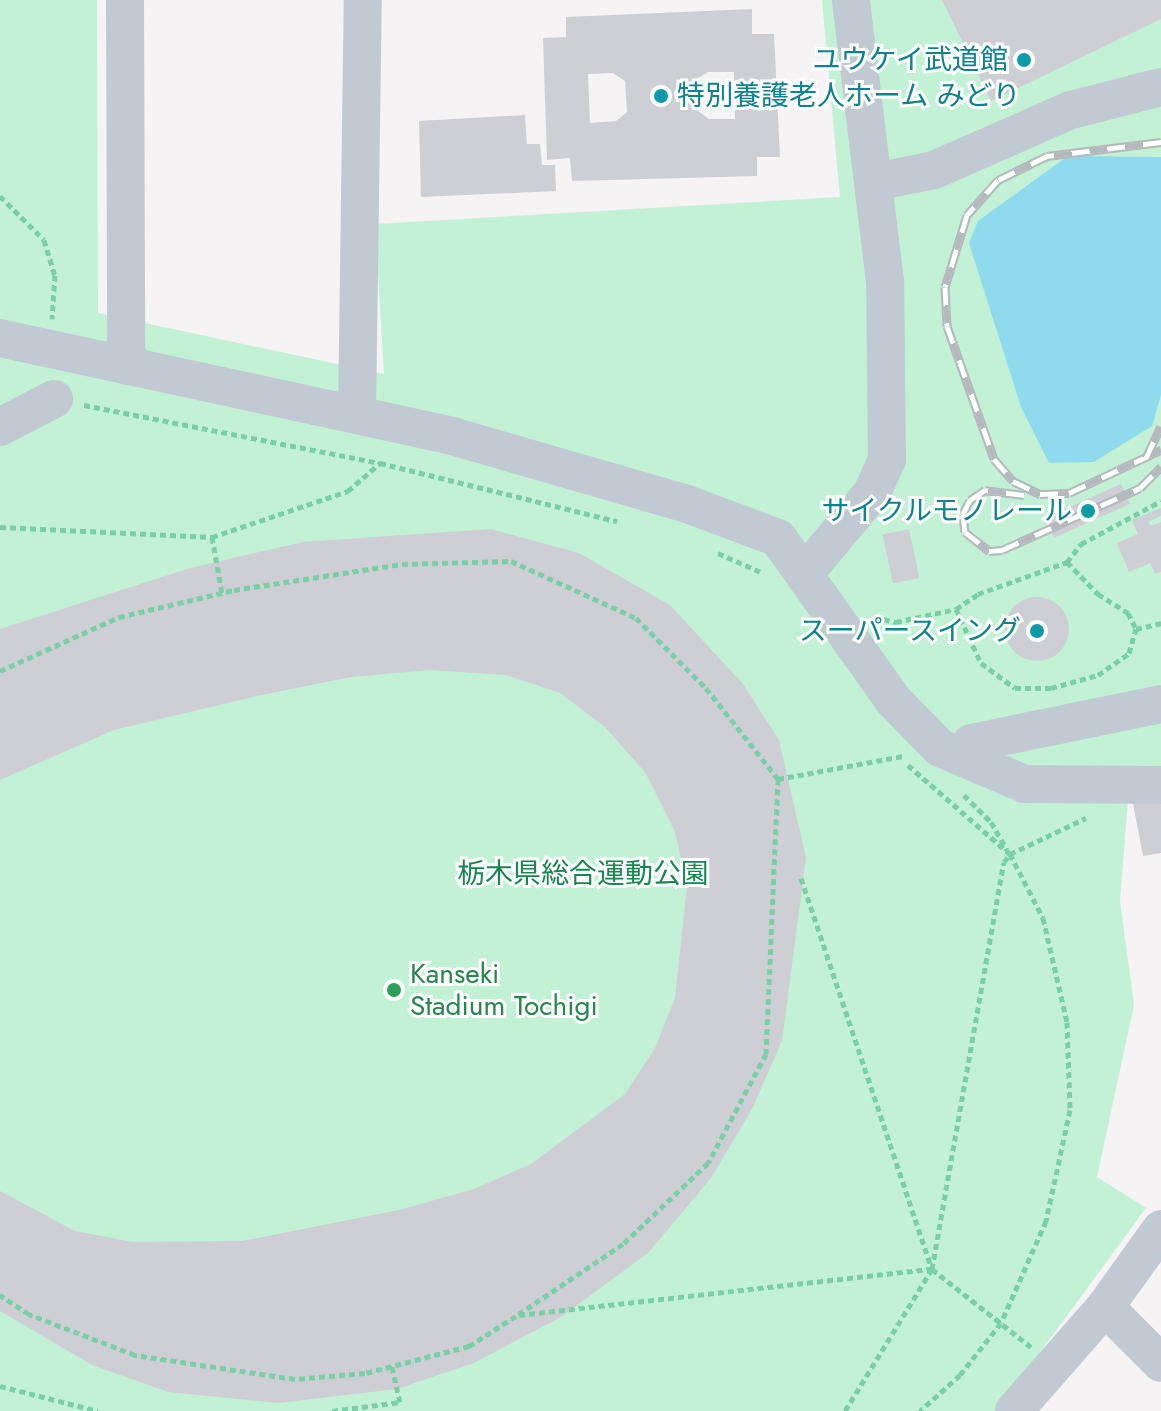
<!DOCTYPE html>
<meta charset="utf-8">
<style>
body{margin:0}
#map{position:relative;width:1161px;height:1411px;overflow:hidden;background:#f5f3f3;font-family:Jost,"Noto Sans JP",sans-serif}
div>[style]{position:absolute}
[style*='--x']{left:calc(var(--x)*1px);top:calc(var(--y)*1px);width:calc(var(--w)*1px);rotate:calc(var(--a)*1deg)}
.green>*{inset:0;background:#c3f1d5}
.water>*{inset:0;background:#90daee}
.building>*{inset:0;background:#cdcfd5;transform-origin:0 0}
.round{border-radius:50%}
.path>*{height:5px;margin-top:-2.5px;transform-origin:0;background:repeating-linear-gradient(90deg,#7ad0a6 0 6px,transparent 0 10px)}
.minor>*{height:38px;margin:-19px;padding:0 19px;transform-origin:19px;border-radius:19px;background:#c1cad2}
.rail>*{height:9px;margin-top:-4.5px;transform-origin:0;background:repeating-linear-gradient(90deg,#fff 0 18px,#b5b8bd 0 36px);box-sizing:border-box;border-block:2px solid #b5b8bd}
.dots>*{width:22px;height:22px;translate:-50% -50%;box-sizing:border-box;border:4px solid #fff;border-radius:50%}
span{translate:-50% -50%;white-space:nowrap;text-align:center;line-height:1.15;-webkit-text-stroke:6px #fff;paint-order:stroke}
.culture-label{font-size:28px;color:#0d838f}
.right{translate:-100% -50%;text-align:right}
.left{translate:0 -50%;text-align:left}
.park-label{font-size:28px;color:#17864f}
.leisure-label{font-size:28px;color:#27864d}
</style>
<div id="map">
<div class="green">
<i style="clip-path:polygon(0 0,97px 0,98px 313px,384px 374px,375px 224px,840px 197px,822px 0,1161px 0,1161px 771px,1130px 774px,1120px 901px,1134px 1005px,1097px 1177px,1146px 1208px,997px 1411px,0 1411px)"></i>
</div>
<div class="water">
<i style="clip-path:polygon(1068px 156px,1161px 157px,1161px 395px,1152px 426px,1094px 462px,1049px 463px,1021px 407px,969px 243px,978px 221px)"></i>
</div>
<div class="building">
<i style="clip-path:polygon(942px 0,1161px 0,1161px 19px,991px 101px)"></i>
<i style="clip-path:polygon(evenodd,752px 9px,752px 34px,774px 34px,780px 157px,757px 157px,757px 176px,572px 181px,570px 158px,547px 160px,543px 38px,566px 37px,566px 17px,752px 9px,708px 72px,734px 72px,735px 119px,709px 119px,697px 110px,695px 80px,708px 72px,752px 9px,613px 73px,625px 81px,627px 112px,616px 121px,590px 123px,588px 74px,613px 73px)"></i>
<i style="clip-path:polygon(525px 115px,527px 144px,540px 144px,542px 165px,555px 165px,556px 191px,421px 197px,419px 121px)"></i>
<i style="left:1121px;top:484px;width:22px;height:83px;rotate:66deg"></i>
<i style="clip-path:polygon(1161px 508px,1161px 516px,1148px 522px,1150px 526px,1161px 522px,1161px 572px,1155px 574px,1150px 563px,1129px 572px,1117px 543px,1138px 534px,1132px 520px)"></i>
<i style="clip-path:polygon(491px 529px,579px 553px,670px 605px,743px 684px,779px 740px,806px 858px,782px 1041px,752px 1109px,711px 1178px,648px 1253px,561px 1317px,474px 1363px,397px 1389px,278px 1403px,168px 1392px,92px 1365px,0 1311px,0 1191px,75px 1231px,133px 1242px,242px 1241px,399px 1210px,474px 1189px,531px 1164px,625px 1094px,655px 1048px,675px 998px,687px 886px,675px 832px,645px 772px,605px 727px,560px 693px,506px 675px,430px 670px,351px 677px,257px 696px,114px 730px,0 780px,0 629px,190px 568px,303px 542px)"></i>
<i style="left:909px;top:529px;width:50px;height:27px;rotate:78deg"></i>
<i class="round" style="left:1005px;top:597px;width:64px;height:64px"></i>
<i style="clip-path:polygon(1161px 798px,1161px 853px,1143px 856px,1133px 803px)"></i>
</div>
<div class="path">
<i style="--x:0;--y:196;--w:62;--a:45"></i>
<i style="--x:44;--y:240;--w:37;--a:73"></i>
<i style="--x:55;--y:275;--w:44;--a:93.9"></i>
<i style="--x:84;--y:405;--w:302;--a:11.1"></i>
<i style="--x:380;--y:463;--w:244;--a:13.8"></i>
<i style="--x:0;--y:527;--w:212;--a:2.7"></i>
<i style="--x:212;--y:537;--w:144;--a:-18.7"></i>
<i style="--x:348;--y:491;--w:43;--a:-41.2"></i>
<i style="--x:212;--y:537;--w:57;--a:79.9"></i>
<i style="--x:718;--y:553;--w:49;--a:24"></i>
<i style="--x:1067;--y:562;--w:45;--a:45.9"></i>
<i style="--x:1098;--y:594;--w:36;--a:32"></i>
<i style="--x:1128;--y:613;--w:18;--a:63"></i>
<i style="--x:1136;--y:629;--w:26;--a:-13"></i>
<i style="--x:956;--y:609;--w:60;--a:65.2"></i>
<i style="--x:981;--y:663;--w:42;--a:36.3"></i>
<i style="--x:1015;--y:688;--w:36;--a:0"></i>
<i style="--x:1051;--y:688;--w:49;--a:-15.5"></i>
<i style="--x:1098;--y:675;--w:38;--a:-35"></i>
<i style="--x:1129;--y:653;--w:25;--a:-74"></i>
<i style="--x:874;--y:617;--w:23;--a:13"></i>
<i style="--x:896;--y:622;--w:61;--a:-12.2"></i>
<i style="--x:956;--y:609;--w:27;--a:-34"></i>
<i style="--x:978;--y:594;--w:95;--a:-19.8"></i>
<i style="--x:1067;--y:562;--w:23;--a:-52"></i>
<i style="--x:1081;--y:544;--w:91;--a:-28.3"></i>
<i style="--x:0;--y:671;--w:131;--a:-24.4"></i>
<i style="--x:119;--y:617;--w:118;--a:-13.2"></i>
<i style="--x:234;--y:590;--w:170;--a:-8.8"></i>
<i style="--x:402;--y:564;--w:109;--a:-1.6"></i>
<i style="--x:511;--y:561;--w:137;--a:24.5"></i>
<i style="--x:636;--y:618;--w:99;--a:45"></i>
<i style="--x:706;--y:688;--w:116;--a:51.6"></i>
<i style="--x:778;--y:779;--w:275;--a:92.5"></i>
<i style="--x:766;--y:1054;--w:123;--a:118"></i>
<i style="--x:708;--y:1163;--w:117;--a:136.4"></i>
<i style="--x:623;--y:1244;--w:129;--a:146.1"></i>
<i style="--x:516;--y:1316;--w:56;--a:147.4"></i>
<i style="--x:469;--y:1346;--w:107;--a:165.4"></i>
<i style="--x:365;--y:1373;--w:70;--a:175.1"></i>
<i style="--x:295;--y:1379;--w:162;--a:-171.5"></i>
<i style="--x:135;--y:1355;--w:114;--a:-158.9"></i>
<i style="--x:29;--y:1314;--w:35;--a:-147"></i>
<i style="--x:908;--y:765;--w:135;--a:41.1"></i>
<i style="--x:1010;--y:854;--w:72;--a:62.7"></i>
<i style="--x:1043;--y:918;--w:107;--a:77"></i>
<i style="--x:1067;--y:1022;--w:88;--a:88"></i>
<i style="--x:1070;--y:1110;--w:114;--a:102.2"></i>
<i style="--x:1046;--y:1221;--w:111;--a:113.8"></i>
<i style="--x:1001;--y:1323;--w:66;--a:128.3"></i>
<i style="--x:960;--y:1375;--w:54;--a:138"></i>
<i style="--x:778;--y:779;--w:127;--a:-10.4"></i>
<i style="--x:964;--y:795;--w:38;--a:45"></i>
<i style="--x:991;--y:822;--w:32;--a:60"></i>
<i style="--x:801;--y:878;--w:412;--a:71.5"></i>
<i style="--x:932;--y:1269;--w:167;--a:121.5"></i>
<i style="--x:519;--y:1315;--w:415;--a:-6.4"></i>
<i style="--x:1031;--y:1347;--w:126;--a:-141.8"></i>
<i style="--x:932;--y:1269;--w:413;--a:-80"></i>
<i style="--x:1004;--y:862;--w:10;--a:-53"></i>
<i style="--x:1010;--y:854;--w:84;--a:-25.3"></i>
<i style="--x:0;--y:1386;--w:101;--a:14.3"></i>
<i style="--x:332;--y:1411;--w:69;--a:-7.5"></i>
<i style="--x:400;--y:1402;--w:37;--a:-103"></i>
</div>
<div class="minor">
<i style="--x:125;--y:0;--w:366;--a:89.8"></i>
<i style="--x:875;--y:182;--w:60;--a:-11.5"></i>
<i style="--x:934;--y:170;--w:150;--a:-23.7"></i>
<i style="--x:1071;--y:110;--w:93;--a:-14.3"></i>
<i style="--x:0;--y:338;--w:463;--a:12.2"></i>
<i style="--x:452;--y:436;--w:245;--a:16.1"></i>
<i style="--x:687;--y:504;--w:97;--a:20.5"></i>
<i style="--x:778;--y:538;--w:200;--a:54.6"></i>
<i style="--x:894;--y:701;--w:66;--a:45.6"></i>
<i style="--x:940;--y:748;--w:92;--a:23"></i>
<i style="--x:1025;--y:784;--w:136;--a:0.4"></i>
<i style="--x:357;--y:414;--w:414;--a:-89.2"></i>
<i style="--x:0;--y:427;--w:61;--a:-27.4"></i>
<i style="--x:804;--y:574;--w:106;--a:-50"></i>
<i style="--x:872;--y:493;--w:36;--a:-66"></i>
<i style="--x:887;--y:460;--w:178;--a:-90.6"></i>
<i style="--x:885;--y:282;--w:284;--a:-96.9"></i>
<i style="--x:971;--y:743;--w:194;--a:-11.6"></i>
<i style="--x:1105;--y:1307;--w:79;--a:45"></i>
<i style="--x:1014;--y:1411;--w:138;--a:-48.8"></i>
<i style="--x:1105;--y:1307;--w:96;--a:-54.3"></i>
</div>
<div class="rail">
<i style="--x:1161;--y:142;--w:115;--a:173"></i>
<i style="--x:1047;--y:156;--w:55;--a:153.9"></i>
<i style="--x:998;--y:180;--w:47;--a:131.5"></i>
<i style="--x:967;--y:215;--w:75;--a:107"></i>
<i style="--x:945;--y:287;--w:39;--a:87"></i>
<i style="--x:947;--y:326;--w:141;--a:70.5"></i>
<i style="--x:994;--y:459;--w:29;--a:49"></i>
<i style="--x:1013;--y:481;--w:30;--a:26"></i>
<i style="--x:1040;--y:494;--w:29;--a:-2"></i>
<i style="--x:1069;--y:493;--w:102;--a:-25.1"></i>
<i style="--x:1146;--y:458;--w:35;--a:-65"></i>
<i style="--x:1024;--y:495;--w:39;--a:-173"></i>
<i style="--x:985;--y:490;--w:18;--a:146"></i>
<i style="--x:970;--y:500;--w:16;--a:117"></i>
<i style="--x:963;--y:514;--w:18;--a:84"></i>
<i style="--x:965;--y:532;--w:31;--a:38"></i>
<i style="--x:989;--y:551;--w:13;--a:-4"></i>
<i style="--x:1002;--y:550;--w:151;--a:-24.2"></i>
<i style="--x:1140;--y:488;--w:30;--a:-45"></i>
</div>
<div class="dots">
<i style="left:1024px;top:60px;background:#0f9aa8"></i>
<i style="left:661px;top:96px;background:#0f9aa8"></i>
<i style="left:1088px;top:511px;background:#0f9aa8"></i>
<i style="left:1037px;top:631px;background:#0f9aa8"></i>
<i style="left:394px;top:990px;background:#2e9e5b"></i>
</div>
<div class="culture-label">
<span class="right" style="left:1008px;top:60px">ユウケイ武道館</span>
<span class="left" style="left:677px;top:96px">特別養護老人ホーム みどり</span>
<span class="right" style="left:1072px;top:511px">サイクルモノレール</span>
<span class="right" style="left:1021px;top:631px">スーパースイング</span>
</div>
<div class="park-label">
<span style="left:583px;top:874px">栃木県総合運動公園</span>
</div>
<div class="leisure-label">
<span class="left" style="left:410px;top:990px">Kanseki<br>Stadium Tochigi</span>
</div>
</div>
